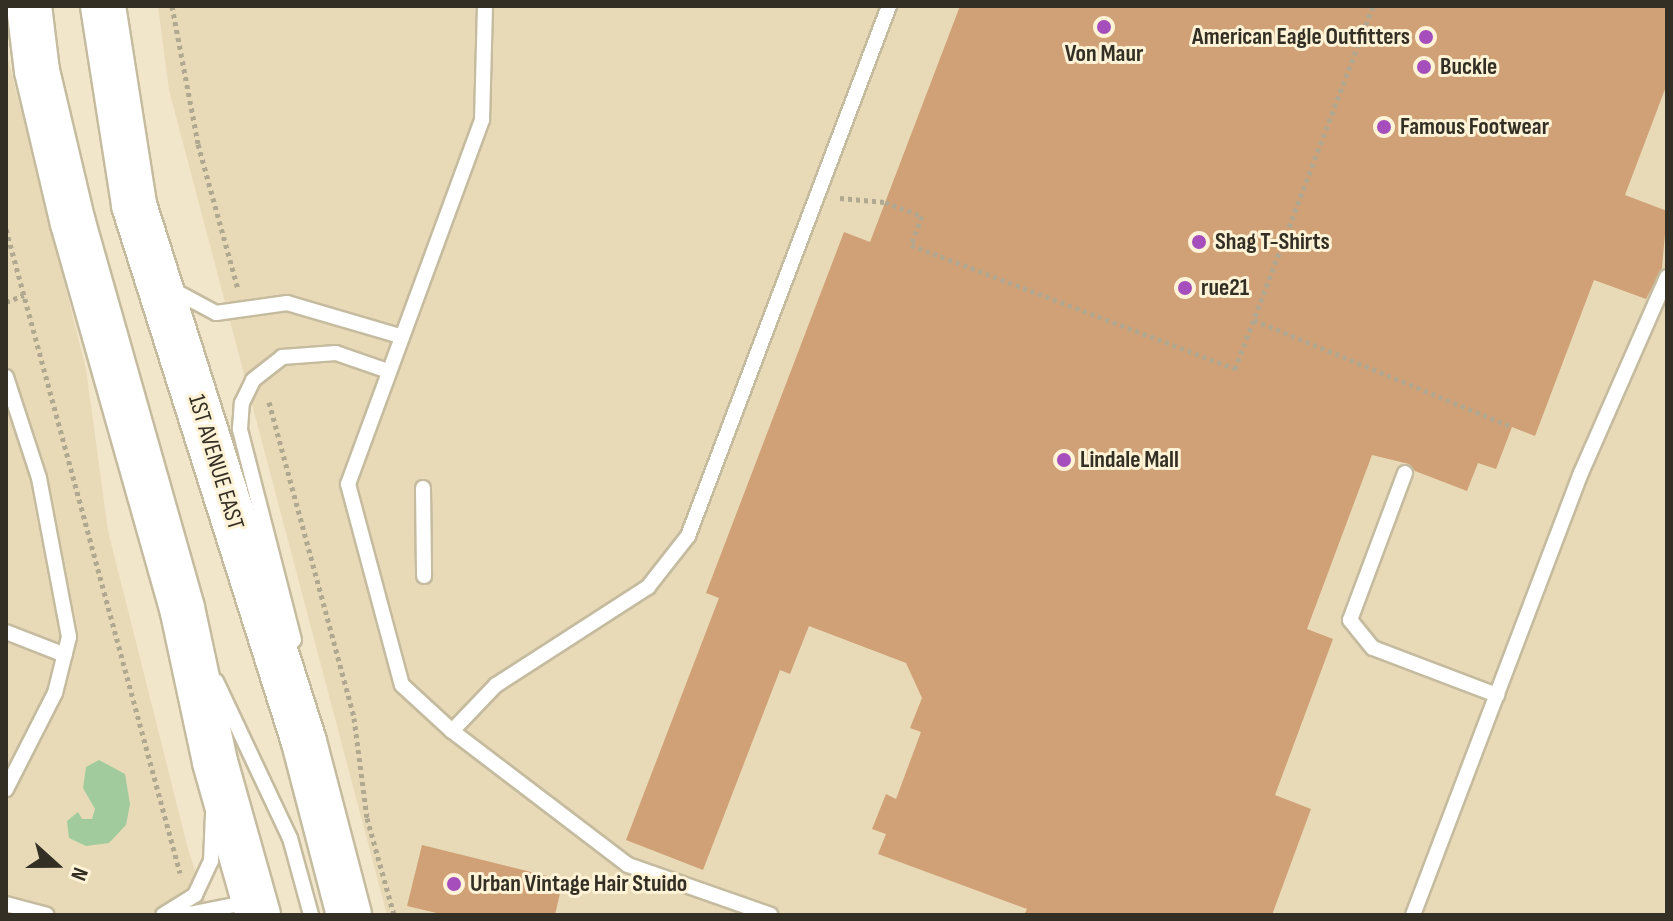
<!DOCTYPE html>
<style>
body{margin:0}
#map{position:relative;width:1673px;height:921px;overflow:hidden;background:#f1e6c9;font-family:"Sofia Sans Condensed",sans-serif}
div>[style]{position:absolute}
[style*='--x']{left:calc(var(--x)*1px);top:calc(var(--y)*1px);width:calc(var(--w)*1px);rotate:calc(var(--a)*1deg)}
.built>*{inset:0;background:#e8dab7}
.water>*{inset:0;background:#a1cb9c}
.building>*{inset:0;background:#d0a176}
.path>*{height:5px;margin-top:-2.5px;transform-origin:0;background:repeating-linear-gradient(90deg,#b1a891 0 4px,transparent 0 8px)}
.roads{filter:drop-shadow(2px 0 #c5bb9f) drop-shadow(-2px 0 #c5bb9f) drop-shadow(0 2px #c5bb9f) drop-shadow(0 -2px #c5bb9f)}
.service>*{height:14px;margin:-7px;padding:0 7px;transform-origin:7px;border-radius:7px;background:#fff}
.primary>*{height:44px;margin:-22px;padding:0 22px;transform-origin:22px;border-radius:22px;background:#fff}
.dots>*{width:22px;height:22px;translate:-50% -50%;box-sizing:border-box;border:4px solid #fef3d6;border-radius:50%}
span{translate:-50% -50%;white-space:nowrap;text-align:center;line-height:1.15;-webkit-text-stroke:6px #fef3d6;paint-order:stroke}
.poi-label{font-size:24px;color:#332f24;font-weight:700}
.right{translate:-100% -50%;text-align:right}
.left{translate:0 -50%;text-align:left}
.street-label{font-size:24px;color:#332f24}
.frame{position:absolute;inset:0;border:8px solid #332f24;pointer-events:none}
.north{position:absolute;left:16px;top:825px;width:80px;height:80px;-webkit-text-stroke:6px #fef3d6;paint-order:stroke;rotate:111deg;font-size:22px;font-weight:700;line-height:32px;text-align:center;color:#332f24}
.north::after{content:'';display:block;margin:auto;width:28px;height:36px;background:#332f24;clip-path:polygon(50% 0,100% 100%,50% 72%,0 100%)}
</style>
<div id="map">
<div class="built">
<i style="clip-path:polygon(158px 6px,1667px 6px,1667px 915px,387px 915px,169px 90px)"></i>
<i style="clip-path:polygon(6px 51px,86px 369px,108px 531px,188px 849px,210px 915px,6px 915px)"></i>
</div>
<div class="water">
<i style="clip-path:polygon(99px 760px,125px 774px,130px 804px,126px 825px,109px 843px,86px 846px,69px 838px,67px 821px,78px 812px,82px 819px,92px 819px,95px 809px,83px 788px,86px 767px)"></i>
</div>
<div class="building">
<i style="clip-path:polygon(960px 6px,1667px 6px,1667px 84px,1625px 195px,1667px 211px,1662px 268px,1646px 299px,1594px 280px,1535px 436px,1512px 427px,1496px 469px,1478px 463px,1467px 491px,1415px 471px,1409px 464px,1372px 455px,1307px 629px,1333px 639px,1275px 795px,1311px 809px,1272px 915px,1024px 915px,1027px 909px,878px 854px,886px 834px,872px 829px,886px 794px,896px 799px,921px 732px,910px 728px,922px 698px,906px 663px,809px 626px,790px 674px,780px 670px,703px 870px,626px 840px,719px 598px,706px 593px,844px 232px,870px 242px)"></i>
<i style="clip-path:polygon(422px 845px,563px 880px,555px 915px,445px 915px,407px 906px)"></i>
</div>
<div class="path">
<i style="--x:172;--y:6;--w:140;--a:79.3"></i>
<i style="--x:198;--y:144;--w:150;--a:74.6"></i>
<i style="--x:840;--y:198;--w:45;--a:5.1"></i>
<i style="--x:885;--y:202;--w:40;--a:21"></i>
<i style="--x:922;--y:216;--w:31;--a:111"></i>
<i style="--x:911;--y:245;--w:347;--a:20.9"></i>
<i style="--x:1235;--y:369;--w:388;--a:-69.2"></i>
<i style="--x:6;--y:229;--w:667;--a:74.88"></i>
<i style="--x:6;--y:302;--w:19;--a:-21"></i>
<i style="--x:1254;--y:320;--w:279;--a:22.5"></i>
<i style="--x:269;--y:402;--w:327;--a:74.9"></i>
<i style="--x:354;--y:718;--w:101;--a:82.6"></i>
<i style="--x:367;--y:818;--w:101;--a:74.4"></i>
</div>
<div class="roads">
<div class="service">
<i style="--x:485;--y:6;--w:114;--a:91.5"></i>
<i style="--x:482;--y:120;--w:388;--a:110.2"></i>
<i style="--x:348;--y:484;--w:208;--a:75"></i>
<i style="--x:402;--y:685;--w:68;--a:42.6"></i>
<i style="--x:452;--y:731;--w:64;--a:-46.3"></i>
<i style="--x:496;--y:685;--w:181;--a:-32.8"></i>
<i style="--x:648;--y:587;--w:65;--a:-51.9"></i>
<i style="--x:688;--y:536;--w:567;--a:-69.23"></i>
<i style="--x:173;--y:290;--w:49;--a:28.1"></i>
<i style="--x:216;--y:313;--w:72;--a:-8"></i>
<i style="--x:287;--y:303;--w:118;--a:16.3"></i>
<i style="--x:6;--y:377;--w:106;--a:71.9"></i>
<i style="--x:39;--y:478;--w:162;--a:79.3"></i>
<i style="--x:69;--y:637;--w:58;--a:104"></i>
<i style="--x:55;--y:693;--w:108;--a:117"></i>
<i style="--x:1405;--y:473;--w:157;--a:110.5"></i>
<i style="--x:1350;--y:620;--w:36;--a:51"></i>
<i style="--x:1373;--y:648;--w:133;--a:20.8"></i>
<i style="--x:423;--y:488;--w:88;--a:89.3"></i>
<i style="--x:6;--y:632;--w:63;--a:21.3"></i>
<i style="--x:294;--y:640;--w:218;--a:-104.4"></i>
<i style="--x:240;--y:429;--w:26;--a:-86"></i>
<i style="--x:242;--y:403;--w:25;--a:-64"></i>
<i style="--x:253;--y:380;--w:37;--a:-38"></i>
<i style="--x:282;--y:357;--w:54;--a:-4.2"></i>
<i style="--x:336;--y:353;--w:55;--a:19.1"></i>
<i style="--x:216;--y:681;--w:174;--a:64.8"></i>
<i style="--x:290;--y:838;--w:80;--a:74.7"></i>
<i style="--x:452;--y:731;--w:221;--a:37.3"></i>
<i style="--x:628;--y:865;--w:151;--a:19.3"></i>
<i style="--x:6;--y:904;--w:42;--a:15"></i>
<i style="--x:163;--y:915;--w:38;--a:-32"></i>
<i style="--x:195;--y:895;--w:38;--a:-65"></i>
<i style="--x:211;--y:861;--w:47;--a:-87.6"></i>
<i style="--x:184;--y:915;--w:66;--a:-11.3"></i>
<i style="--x:1413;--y:915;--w:473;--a:-69.2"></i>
<i style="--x:1581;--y:473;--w:214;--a:-66.3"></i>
</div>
<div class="primary">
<i style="--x:29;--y:6;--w:65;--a:83"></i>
<i style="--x:37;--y:71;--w:156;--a:76.7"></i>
<i style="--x:73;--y:223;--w:400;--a:74.2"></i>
<i style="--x:182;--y:608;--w:157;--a:77.9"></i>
<i style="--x:215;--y:762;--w:159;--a:74.3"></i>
<i style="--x:103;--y:6;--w:201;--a:81.1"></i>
<i style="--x:134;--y:205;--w:563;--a:72.43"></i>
<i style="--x:304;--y:742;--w:179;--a:75.4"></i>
</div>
</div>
<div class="dots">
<i style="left:1104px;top:27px;background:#a64fbc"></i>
<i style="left:1426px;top:37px;background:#a64fbc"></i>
<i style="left:1424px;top:67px;background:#a64fbc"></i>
<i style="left:1384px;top:127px;background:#a64fbc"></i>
<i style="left:1199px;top:242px;background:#a64fbc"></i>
<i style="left:1185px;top:288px;background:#a64fbc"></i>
<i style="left:1064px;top:460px;background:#a64fbc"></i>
<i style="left:454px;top:884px;background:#a64fbc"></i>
</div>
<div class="poi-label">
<span class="right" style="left:1410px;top:37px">American Eagle Outfitters</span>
<span style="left:1104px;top:54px">Von Maur</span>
<span class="left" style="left:1440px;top:67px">Buckle</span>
<span class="left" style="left:1400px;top:127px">Famous Footwear</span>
<span class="left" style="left:1215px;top:242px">Shag T-Shirts</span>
<span class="left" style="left:1201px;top:288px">rue21</span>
<span class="left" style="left:1080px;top:460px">Lindale Mall</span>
<span class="left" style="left:470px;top:884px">Urban Vintage Hair Stuido</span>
</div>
<div class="street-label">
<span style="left:216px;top:462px;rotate:73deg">1ST AVENUE EAST</span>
</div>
<div class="frame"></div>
<div class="north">N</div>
</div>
